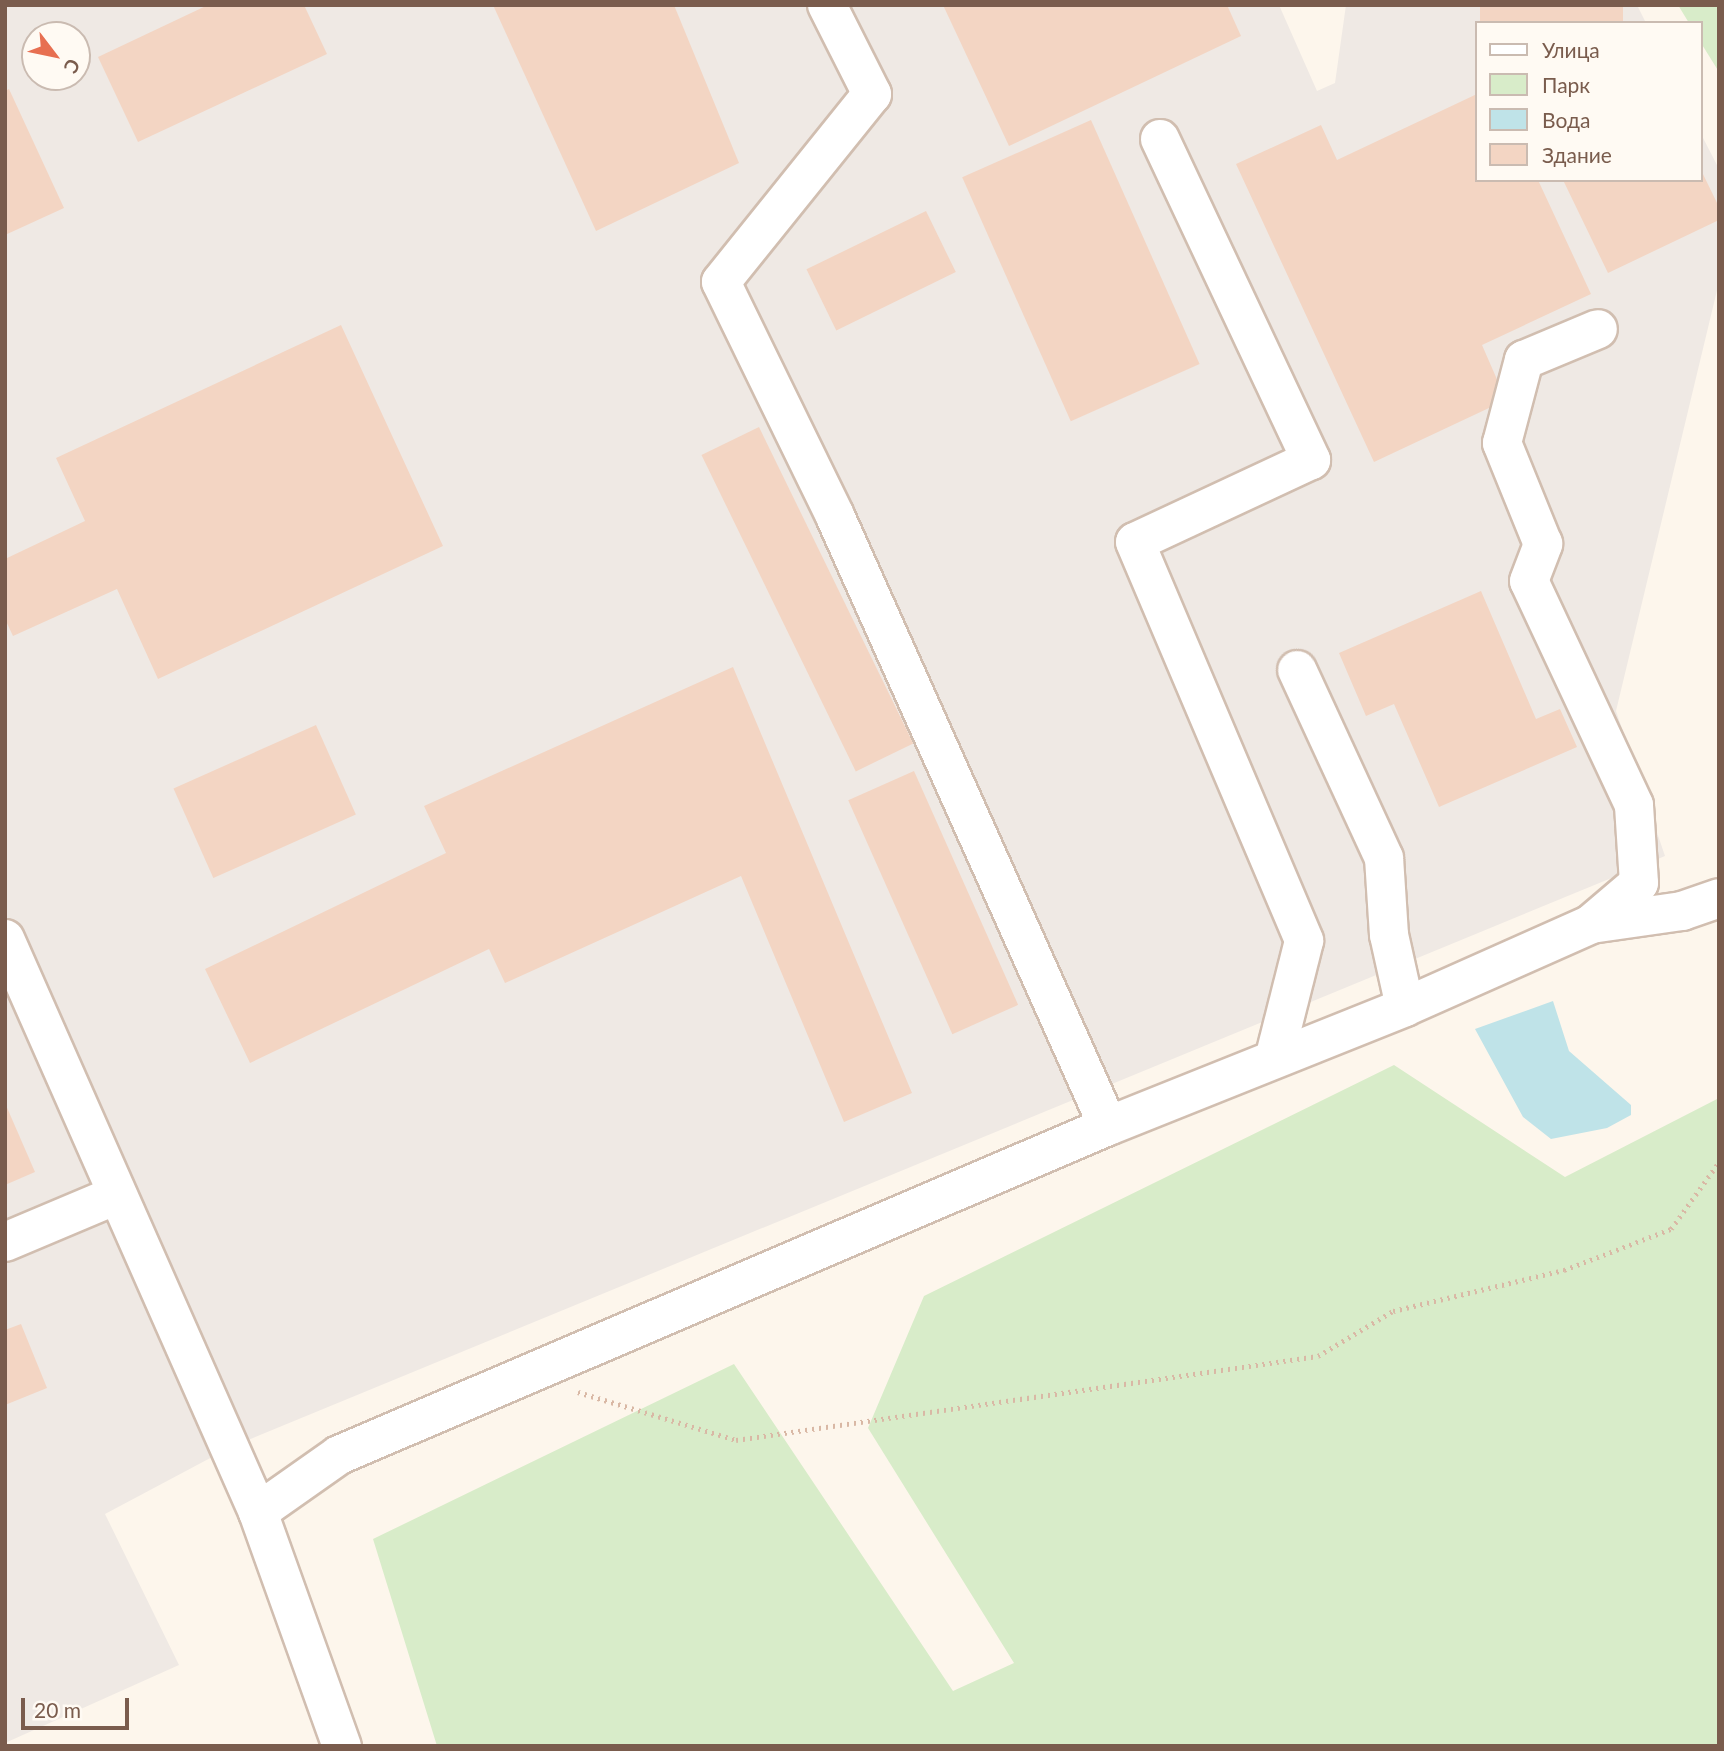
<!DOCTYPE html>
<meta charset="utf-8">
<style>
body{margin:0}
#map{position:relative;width:1724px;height:1751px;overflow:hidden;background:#fdf6ec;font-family:Lato,sans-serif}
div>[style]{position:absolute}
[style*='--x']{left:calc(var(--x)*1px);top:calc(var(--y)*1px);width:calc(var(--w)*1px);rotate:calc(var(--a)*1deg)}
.industrial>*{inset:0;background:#efe9e4}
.green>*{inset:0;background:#d8ecc9}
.water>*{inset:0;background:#bfe3e8}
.building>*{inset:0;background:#f3d5c3;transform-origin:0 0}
.path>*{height:4.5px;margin-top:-2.25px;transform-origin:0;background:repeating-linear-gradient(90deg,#d9b8a5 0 2px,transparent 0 7px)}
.roads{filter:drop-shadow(2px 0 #d1beb0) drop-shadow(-2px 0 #d1beb0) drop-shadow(0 2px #d1beb0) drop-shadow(0 -2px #d1beb0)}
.minor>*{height:38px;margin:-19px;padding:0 19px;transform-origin:19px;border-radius:19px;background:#fff}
span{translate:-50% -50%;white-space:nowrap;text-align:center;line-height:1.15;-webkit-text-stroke:7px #fffaf3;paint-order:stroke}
.frame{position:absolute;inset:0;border:7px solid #7a5c4d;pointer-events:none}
.legend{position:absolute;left:1475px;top:21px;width:228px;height:161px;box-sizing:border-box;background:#fffaf3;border:2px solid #cabbb1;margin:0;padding:9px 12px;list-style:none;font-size:21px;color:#7a5c4d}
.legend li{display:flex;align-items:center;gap:14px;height:35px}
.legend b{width:35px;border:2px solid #cabbb1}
.north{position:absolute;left:21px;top:21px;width:70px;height:70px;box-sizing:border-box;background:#fffaf3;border:2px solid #cabbb1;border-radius:50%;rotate:122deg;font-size:19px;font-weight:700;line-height:28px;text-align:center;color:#7a5c4d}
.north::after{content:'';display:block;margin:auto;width:24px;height:32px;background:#e76f51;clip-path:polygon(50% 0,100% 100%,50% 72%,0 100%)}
.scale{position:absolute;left:21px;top:1698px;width:108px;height:32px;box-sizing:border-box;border:4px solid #7a5c4d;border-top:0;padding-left:9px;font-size:21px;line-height:24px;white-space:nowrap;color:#7a5c4d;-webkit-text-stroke:5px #fffaf3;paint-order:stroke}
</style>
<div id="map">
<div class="industrial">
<i style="clip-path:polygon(evenodd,5px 5px,1279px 5px,1317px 91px,1335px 83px,1346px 5px,1637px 5px,1646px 23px,1477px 23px,1477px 180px,1701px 180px,1701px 134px,1719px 169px,1719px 282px,1616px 711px,1665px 856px,231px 1447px,105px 1514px,179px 1665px,5px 1743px,5px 5px,35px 35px,77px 35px,77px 77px,35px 77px,35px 35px)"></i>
</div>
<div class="green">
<i style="clip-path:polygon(1678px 5px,1719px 5px,1719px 72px,1701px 43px,1701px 23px,1689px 23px)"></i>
<i style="clip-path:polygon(1394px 1065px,1565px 1177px,1719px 1098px,1719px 1746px,437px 1746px,373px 1539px,734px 1364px,953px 1691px,1014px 1663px,868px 1428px,924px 1296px)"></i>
</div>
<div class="water">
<i style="clip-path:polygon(1553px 1001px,1569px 1051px,1631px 1105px,1631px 1115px,1607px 1128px,1551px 1139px,1523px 1117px,1475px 1029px)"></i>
</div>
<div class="building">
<i style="clip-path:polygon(208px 5px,304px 5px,327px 54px,138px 142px,98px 57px)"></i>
<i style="clip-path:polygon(493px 5px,674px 5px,739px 163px,596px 231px)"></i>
<i style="clip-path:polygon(943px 5px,1227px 5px,1241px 36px,1009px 146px)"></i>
<i style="left:1480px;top:5px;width:143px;height:20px"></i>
<i style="clip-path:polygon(9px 89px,64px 208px,5px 235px,5px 91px)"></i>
<i style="clip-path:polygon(1477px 94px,1477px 180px,1538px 180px,1591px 294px,1482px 345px,1506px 400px,1374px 462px,1236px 164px,1321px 125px,1337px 160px)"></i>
<i style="left:1091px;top:120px;width:267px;height:141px;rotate:66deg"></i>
<i style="clip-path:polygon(1701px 170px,1719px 207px,1719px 220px,1608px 273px,1563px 180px,1701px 180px)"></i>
<i style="left:926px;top:211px;width:68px;height:133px;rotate:64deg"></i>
<i style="clip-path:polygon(341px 325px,443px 546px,158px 679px,117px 589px,13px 636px,5px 619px,5px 559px,85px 521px,56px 458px)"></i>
<i style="left:759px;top:427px;width:352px;height:64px;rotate:64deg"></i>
<i style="clip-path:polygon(1481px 591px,1536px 719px,1560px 709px,1577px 747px,1439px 807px,1394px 704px,1366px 716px,1339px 653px)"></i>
<i style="clip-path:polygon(733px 667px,912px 1093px,844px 1122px,741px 876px,505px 983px,489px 949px,250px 1063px,205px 969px,446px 853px,424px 806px)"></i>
<i style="left:316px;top:725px;width:98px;height:156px;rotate:66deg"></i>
<i style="left:914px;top:771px;width:256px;height:72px;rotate:66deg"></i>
<i style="clip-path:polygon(5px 1103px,35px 1172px,5px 1185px)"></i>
<i style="clip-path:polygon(21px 1324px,47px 1388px,5px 1405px,5px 1330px)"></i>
</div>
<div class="path">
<i style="--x:578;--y:1392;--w:165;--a:16.9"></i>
<i style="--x:736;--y:1440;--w:588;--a:-8.21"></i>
<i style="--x:1318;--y:1356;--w:87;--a:-31"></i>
<i style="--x:1393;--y:1311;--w:176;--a:-13.5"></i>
<i style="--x:1564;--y:1270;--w:115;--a:-21"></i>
<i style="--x:1671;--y:1229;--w:82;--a:-54.4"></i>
</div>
<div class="roads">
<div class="minor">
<i style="--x:827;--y:5;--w:100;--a:63.2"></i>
<i style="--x:872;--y:94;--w:241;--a:128.8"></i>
<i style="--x:721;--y:282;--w:260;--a:64"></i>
<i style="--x:835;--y:516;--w:668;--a:65.89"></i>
<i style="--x:1160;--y:139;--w:355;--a:64.8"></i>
<i style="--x:1311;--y:460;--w:194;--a:155"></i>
<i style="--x:1135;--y:542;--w:433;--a:67"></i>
<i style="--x:1304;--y:941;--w:119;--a:104.2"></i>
<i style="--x:1591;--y:924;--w:92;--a:-8.1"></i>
<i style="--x:1682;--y:911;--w:39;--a:-19"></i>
<i style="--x:5;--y:939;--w:626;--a:66.18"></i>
<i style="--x:258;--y:1512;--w:249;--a:70.3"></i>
<i style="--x:1405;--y:1007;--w:204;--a:-24"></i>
<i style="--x:1591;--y:924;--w:63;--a:-40.5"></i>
<i style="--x:1639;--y:883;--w:78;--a:-93.7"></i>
<i style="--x:1634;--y:805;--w:247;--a:-115.1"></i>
<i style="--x:1529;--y:581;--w:40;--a:-69"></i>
<i style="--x:1543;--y:544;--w:109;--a:-112.1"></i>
<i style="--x:1502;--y:443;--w:86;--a:-75.2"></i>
<i style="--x:1524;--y:360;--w:80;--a:-22.7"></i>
<i style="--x:5;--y:1242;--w:121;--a:-22.9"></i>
<i style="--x:258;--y:1512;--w:99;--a:-35.1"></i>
<i style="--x:339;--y:1455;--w:836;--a:-23.16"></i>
<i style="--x:1108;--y:1126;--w:320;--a:-21.8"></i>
<i style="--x:1405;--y:1007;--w:74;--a:-102.5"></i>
<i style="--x:1389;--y:935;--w:77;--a:-93.7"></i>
<i style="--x:1384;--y:858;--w:207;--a:-114.8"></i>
</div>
</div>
<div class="frame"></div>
<ul class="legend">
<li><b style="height:9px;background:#fff"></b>Улица</li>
<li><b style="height:19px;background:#d8ecc9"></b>Парк</li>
<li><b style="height:19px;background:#bfe3e8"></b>Вода</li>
<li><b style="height:19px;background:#f3d5c3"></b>Здание</li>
</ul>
<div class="north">С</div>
<div class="scale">20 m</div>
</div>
